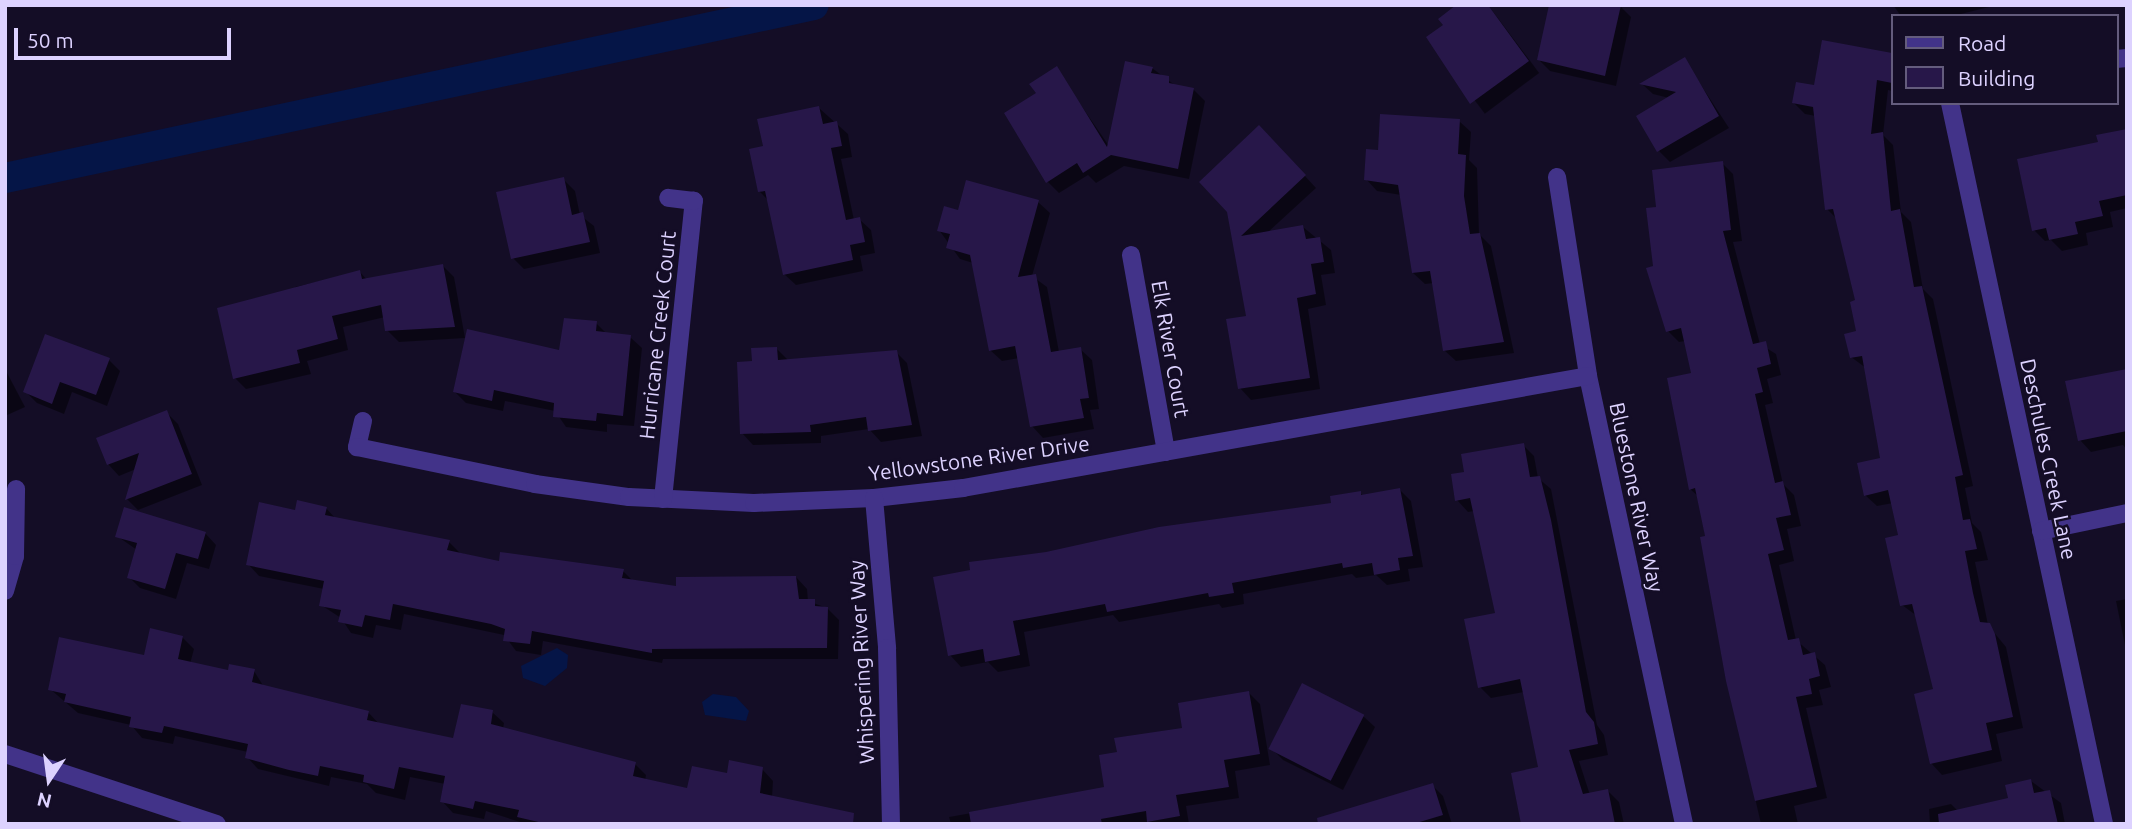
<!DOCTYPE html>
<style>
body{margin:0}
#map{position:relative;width:2132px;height:829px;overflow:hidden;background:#140d26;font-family:Ubuntu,sans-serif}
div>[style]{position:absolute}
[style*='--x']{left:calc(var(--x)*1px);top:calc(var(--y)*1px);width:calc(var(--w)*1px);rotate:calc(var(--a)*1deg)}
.water>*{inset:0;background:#051547}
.shadow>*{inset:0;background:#0007;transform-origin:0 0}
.canal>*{height:30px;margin:-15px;padding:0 15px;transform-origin:15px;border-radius:15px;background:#051547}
.building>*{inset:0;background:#271749;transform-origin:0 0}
.street>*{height:18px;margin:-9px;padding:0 9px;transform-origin:9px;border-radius:9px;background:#423389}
span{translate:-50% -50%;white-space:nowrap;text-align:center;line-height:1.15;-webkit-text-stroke:5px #140d26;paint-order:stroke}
.street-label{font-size:21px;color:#ddd2ff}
.frame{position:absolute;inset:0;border:7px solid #ddd2ff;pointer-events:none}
.legend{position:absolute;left:1891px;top:14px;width:228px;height:91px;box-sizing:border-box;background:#140d26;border:2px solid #645c7d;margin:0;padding:9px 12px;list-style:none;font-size:21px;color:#ddd2ff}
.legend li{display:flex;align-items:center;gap:14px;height:35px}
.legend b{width:35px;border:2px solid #645c7d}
.north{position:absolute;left:14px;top:745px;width:70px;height:70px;-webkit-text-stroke:5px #140d26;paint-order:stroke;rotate:193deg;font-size:19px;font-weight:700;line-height:28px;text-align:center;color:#ddd2ff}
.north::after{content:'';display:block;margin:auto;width:24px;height:32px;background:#ddd2ff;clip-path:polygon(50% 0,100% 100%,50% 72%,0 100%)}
.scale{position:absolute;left:14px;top:28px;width:217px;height:32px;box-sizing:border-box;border:4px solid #ddd2ff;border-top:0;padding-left:9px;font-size:21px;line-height:24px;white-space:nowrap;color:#ddd2ff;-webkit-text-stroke:5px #140d26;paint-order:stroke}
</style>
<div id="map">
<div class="water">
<i style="clip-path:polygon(557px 648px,568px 655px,567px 668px,545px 686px,523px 678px,521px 666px)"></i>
<i style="clip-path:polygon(713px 694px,736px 697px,749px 711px,746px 721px,705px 715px,702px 702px)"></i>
</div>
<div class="shadow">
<i style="left:1488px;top:5px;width:85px;height:68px;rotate:53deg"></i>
<i style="clip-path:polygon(1893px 5px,1997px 5px,1953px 16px,1901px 16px)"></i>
<i style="clip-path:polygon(1620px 6px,1631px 17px,1616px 86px,1550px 71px,1538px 59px)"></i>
<i style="clip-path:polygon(1823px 42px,1892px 55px,1892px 91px,1888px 90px,1883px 135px,1893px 145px,1901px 212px,1911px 222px,1923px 289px,1933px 299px,1973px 486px,1965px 488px,1972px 523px,1981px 532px,1988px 560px,1975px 562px,1984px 605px,1988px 625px,2006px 647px,2023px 728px,1996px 734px,2002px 761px,1942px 775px,1931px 763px,1935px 691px,1917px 616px,1902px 605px,1900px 536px,1893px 503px,1877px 506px,1865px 495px,1882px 459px,1866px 368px,1851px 357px,1858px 333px,1857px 302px,1838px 220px,1827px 209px,1816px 116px,1805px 114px,1794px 103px,1815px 87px)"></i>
<i style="clip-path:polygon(1684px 59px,1729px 128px,1670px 162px,1659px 151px,1669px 98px,1653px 94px,1642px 84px)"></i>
<i style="clip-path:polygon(1152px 68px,1176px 86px,1193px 89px,1205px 101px,1189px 179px,1124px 166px,1096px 183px,1088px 175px,1059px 193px,1047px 181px,1038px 94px,1056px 69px,1109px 146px)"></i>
<i style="clip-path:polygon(819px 108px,848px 134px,852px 157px,841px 159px,854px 220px,859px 219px,871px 230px,875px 253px,860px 256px,863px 271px,796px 285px,784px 274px,769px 201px,760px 192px,765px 147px)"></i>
<i style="clip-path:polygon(1459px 121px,1471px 132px,1469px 160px,1477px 168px,1479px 234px,1491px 246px,1514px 353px,1456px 361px,1444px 350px,1434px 283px,1425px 284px,1413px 273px,1401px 195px,1377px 191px,1366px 179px,1380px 152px)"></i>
<i style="clip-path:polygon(2127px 130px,2127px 208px,2110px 212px,2113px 227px,2086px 233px,2088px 245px,2062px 251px,2051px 240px,2045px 241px,2034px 230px,2100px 143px)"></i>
<i style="clip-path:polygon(1270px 138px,1316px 188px,1267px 233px,1303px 227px,1331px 250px,1335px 273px,1321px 275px,1326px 305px,1308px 309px,1320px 389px,1251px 400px,1240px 388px,1249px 318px,1229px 211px)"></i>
<i style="clip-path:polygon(1722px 163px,1733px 174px,1742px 241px,1733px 242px,1760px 344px,1776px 354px,1781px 375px,1767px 379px,1773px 403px,1765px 405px,1783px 484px,1794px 495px,1801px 526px,1787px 529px,1794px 561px,1779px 565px,1796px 640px,1825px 665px,1831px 687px,1819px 690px,1823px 705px,1806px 708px,1827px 798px,1794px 806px,1798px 824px,1761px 824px,1728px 681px,1699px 497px,1690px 489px,1693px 374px,1685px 341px,1679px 342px,1668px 331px,1648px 269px,1655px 268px,1658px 209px)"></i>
<i style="clip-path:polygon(563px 179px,575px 191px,580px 215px,594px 226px,600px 253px,524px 269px,513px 258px)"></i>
<i style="clip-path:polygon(1038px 202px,1050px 213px,1032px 276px,1047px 287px,1059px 352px,1080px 349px,1092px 360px,1099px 409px,1090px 410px,1094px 429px,1043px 438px,1032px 426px,1019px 358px,1002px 361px,990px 350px,973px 263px,960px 259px,939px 230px,959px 212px)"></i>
<i style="clip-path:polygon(443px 266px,454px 277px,465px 338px,399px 342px,387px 330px,385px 317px,343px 327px,348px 350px,307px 361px,311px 374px,246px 389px,235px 378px,297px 292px,295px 287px,360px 272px,367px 280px)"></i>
<i style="clip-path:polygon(596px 323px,607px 334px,630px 337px,642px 348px,634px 426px,607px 424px,607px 432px,566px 427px,555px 411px,505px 401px,503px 411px,466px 403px,454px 391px,561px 352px)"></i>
<i style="clip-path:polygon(777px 349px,788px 360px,896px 352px,907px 363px,922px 436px,881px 442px,869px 429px,821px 436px,821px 443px,753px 445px,742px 433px,754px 363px)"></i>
<i style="clip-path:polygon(109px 360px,120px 371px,107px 406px,72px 392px,64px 414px,37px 403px,26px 392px)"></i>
<i style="clip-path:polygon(5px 369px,25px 407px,5px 416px)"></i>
<i style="clip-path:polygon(2127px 370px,2127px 450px,2123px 445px,2091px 452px,2080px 440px)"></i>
<i style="clip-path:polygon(166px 412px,178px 424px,202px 485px,138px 510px,127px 499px,136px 469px,119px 476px,108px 464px)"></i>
<i style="clip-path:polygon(1523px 445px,1534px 456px,1538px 478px,1551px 489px,1597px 725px,1604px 735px,1608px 755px,1579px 761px,1590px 795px,1608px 791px,1619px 802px,1624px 824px,1523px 824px,1540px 768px,1524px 692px,1491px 698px,1480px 687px,1497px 614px,1474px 511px,1468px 512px,1457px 500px,1466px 474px)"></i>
<i style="clip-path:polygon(1400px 490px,1411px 501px,1423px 567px,1408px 569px,1410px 581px,1387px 585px,1376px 575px,1356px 578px,1352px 574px,1243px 594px,1244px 604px,1222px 608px,1219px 604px,1119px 622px,1113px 615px,1024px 632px,1030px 666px,998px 672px,988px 662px,961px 667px,950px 655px,1046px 554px,1333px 505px,1360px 493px,1363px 496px)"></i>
<i style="clip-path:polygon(326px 508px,336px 519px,449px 542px,460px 553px,501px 563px,623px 571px,634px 582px,678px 588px,796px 577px,807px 589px,808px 601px,827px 608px,839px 620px,838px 659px,663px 659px,662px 663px,543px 641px,541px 655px,516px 651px,504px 635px,404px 614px,401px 630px,376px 625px,373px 638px,351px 633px,341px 618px,321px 605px,324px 589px,259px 576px,248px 564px,297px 512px)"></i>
<i style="clip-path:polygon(205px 533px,216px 545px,209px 569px,187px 563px,176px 599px,140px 588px,129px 577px,137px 550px,117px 536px)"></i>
<i style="clip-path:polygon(2127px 599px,2127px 655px,2116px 601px)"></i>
<i style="clip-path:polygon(182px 637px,194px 649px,190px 664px,229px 672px,254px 671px,264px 687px,368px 712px,380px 725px,455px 740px,492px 712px,504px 723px,503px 729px,635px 764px,646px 775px,645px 781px,688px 790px,762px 769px,773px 781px,772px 798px,851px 824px,526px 824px,486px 811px,484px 819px,453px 813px,442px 801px,445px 784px,410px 777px,405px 800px,376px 793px,367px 784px,331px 777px,329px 786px,258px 769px,247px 757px,248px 752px,175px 736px,173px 744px,142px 738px,131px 725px,78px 713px,50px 689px,146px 657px)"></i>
<i style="clip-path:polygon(1249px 693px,1260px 704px,1270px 765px,1235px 771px,1239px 798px,1186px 806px,1189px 824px,951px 824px,949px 817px,1106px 789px,1119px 753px,1184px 729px)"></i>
<i style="clip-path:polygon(1363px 716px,1375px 727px,1343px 790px,1283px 760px,1271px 748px)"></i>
<i style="clip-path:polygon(2031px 781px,2061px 803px,2065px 824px,1930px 824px,1929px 809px,1951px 804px,1958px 811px,2010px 800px)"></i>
<i style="clip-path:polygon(1432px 785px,1443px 796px,1452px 824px,1340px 824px)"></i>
</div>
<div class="canal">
<i style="--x:5;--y:178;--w:827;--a:-12.07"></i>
</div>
<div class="building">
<i style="clip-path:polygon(1456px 5px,1488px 5px,1529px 61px,1470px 104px,1426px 37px,1443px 25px,1438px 19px)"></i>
<i style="clip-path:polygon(1549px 5px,1621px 5px,1605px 76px,1537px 60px)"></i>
<i style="clip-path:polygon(1822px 40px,1892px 53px,1892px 83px,1877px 80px,1871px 134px,1883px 132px,1891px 211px,1900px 209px,1914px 287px,1922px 286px,1963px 475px,1955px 477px,1963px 520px,1970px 519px,1977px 549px,1965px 551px,1973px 593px,1980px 622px,1990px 623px,1995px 634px,2013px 717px,1986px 723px,1992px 750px,1930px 764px,1914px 694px,1933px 689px,1912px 604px,1900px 606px,1885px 538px,1898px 535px,1888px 490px,1864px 496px,1857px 463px,1880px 458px,1862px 356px,1850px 358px,1844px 334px,1856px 331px,1850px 302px,1855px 300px,1833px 209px,1825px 210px,1813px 107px,1792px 103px,1796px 82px,1814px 85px)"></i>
<i style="clip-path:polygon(1685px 57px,1719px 116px,1657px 152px,1636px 116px,1676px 92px,1639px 84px)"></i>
<i style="clip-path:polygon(1125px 61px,1153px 67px,1151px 73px,1169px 76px,1169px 83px,1194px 88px,1178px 169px,1111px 155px,1083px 173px,1077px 163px,1046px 183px,1004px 113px,1036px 93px,1029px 84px,1057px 66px,1107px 147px)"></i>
<i style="clip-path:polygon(819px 106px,823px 124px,837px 121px,842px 146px,831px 148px,846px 220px,860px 217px,865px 242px,850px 245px,853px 260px,783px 275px,765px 191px,758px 192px,749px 149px,763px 146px,757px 119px)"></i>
<i style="clip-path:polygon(1380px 114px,1460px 119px,1458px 154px,1466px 155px,1464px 196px,1470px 234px,1480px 233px,1504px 342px,1443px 351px,1430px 271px,1412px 273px,1398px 185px,1364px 180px,1366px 149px,1378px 150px)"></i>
<i style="clip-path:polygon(1259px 125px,1306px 175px,1241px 236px,1303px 225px,1306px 239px,1320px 237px,1324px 262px,1311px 264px,1316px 294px,1297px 298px,1310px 378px,1238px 389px,1226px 319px,1246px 316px,1227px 212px,1199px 182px)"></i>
<i style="clip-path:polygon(2127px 129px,2127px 195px,2099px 201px,2103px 216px,2075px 222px,2078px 234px,2049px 240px,2046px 228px,2032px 231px,2017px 159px,2098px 142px,2096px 135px)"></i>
<i style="clip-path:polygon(1723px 161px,1731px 230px,1723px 231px,1753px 344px,1766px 341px,1771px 364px,1757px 368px,1763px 392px,1755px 394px,1775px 483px,1783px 481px,1791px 515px,1776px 518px,1784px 550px,1768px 554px,1788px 640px,1799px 638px,1803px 655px,1815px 652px,1820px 676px,1809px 679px,1812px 694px,1796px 697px,1817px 787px,1755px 801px,1726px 681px,1700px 537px,1705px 536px,1695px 488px,1689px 490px,1667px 378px,1691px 373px,1681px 328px,1666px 332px,1646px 268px,1653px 266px,1646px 208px,1656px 207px,1652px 170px)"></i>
<i style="clip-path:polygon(564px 177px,572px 215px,583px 212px,590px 242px,511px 259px,496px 192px)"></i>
<i style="clip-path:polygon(966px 180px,1039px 200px,1018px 277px,1036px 274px,1051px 352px,1081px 347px,1089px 398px,1080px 399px,1084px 418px,1030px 427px,1015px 346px,989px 351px,970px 255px,946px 248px,950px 234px,937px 231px,944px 206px,958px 210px)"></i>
<i style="clip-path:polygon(443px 264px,455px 327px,385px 331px,381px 305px,332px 316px,338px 339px,297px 350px,300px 363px,233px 379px,217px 308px,360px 270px,362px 279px)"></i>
<i style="clip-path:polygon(564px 318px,597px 321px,596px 331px,631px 335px,623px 416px,597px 413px,596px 421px,553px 417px,554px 403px,494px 390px,492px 401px,453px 392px,467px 329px,559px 350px)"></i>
<i style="clip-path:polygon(45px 334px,110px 358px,96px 395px,60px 382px,52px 404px,23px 392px)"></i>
<i style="clip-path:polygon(777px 347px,778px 360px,897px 350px,912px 425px,868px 431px,866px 417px,810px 425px,811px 432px,740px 434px,737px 362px,752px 361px,751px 348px)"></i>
<i style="clip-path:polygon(2127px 369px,2127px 431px,2078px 441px,2065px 381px)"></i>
<i style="clip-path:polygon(167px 410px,192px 474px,125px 500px,139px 453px,107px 465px,96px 438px)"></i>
<i style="clip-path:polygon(1524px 443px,1530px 477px,1540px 476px,1551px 520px,1586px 712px,1594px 722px,1598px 744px,1569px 750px,1583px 794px,1608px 789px,1615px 824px,1521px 824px,1511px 773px,1538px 767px,1520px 679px,1478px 688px,1464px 619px,1495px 613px,1470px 498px,1455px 501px,1451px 474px,1464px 472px,1461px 454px)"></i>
<i style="clip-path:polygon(1400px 488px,1413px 556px,1398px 558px,1400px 570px,1374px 575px,1372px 563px,1343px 568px,1342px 563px,1232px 583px,1234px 593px,1209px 597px,1208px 593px,1107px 612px,1105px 604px,1013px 621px,1020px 655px,985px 662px,983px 649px,948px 656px,933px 577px,970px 570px,969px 562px,1046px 552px,1159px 527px,1331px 503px,1330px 496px,1361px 491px,1361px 495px)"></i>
<i style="clip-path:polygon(297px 500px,327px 507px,325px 515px,450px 540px,447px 550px,499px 561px,500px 552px,624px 569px,622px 578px,676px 586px,676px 577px,796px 576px,799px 599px,815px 599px,815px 606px,828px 607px,827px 648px,652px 649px,652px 653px,532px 631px,530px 644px,503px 641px,505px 629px,491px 624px,393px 604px,390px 620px,365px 615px,362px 627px,338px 622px,341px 610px,319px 606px,324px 581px,246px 565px,259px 502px,295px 510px)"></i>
<i style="clip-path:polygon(124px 507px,206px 532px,198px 559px,176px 553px,165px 589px,127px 578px,137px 543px,115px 537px)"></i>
<i style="clip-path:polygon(150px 628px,183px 636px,178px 659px,228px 670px,229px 664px,255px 669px,252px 682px,369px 711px,367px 720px,453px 738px,461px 704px,493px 710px,491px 724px,636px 762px,633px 776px,687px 788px,692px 766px,727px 773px,729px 760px,763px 767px,760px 793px,854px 813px,853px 824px,547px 824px,517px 817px,519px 810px,475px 801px,473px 809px,440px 802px,445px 776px,399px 767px,394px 789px,363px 782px,364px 775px,320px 766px,318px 776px,289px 770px,245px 758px,248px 744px,164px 726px,162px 733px,129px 727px,131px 717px,64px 702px,66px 694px,48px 690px,59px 637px,144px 655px)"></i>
<i style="left:1302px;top:683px;width:70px;height:74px;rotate:27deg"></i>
<i style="clip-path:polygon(1249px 691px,1260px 754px,1224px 760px,1229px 787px,1176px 795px,1180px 816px,1147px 822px,1146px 811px,1101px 819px,1102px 824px,971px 824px,969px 812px,1104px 787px,1099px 755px,1117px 752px,1114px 738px,1182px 728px,1178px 703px)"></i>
<i style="clip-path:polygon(2031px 779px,2034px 793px,2050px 790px,2058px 824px,1939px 824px,1938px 814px,2008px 798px,2005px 785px)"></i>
<i style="clip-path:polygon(1433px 783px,1443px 815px,1413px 824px,1318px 824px,1317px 818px)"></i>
</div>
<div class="street">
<i style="--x:2116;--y:59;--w:11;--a:-5"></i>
<i style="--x:1950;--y:103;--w:737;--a:77.94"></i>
<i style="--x:1557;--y:177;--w:201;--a:81.1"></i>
<i style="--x:1588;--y:376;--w:458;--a:77.9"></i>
<i style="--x:1131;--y:255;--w:200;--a:79.9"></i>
<i style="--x:363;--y:421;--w:27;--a:103"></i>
<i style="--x:357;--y:447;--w:182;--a:11.7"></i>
<i style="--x:535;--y:484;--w:95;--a:7.9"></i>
<i style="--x:629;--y:497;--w:125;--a:2.7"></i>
<i style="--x:754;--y:503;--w:120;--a:-2.4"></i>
<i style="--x:874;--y:498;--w:90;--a:-6.4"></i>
<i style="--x:963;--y:488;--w:635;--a:-10.16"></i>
<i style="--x:874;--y:498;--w:151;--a:85"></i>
<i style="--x:887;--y:648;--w:176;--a:88.7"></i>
<i style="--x:663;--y:499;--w:300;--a:-84.1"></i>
<i style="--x:694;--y:201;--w:26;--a:-173"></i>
<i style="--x:2041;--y:531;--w:88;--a:-11.8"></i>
<i style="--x:5;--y:591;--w:36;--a:-74"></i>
<i style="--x:15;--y:556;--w:67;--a:-89.1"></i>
<i style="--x:5;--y:754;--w:223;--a:18.3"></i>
</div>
<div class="street-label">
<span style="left:657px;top:335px;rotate:-84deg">Hurricane Creek Court</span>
<span style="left:1171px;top:349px;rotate:80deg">Elk River Court</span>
<span style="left:979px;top:458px;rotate:-8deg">Yellowstone River Drive</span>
<span style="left:2049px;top:459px;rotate:78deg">Deschules Creek Lane</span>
<span style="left:1637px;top:497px;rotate:78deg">Bluestone River Way</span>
<span style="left:861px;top:662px;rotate:-93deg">Whispering River Way</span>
</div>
<div class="frame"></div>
<ul class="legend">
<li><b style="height:9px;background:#423389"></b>Road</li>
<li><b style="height:19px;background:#271749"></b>Building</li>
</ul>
<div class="north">N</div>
<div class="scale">50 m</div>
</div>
